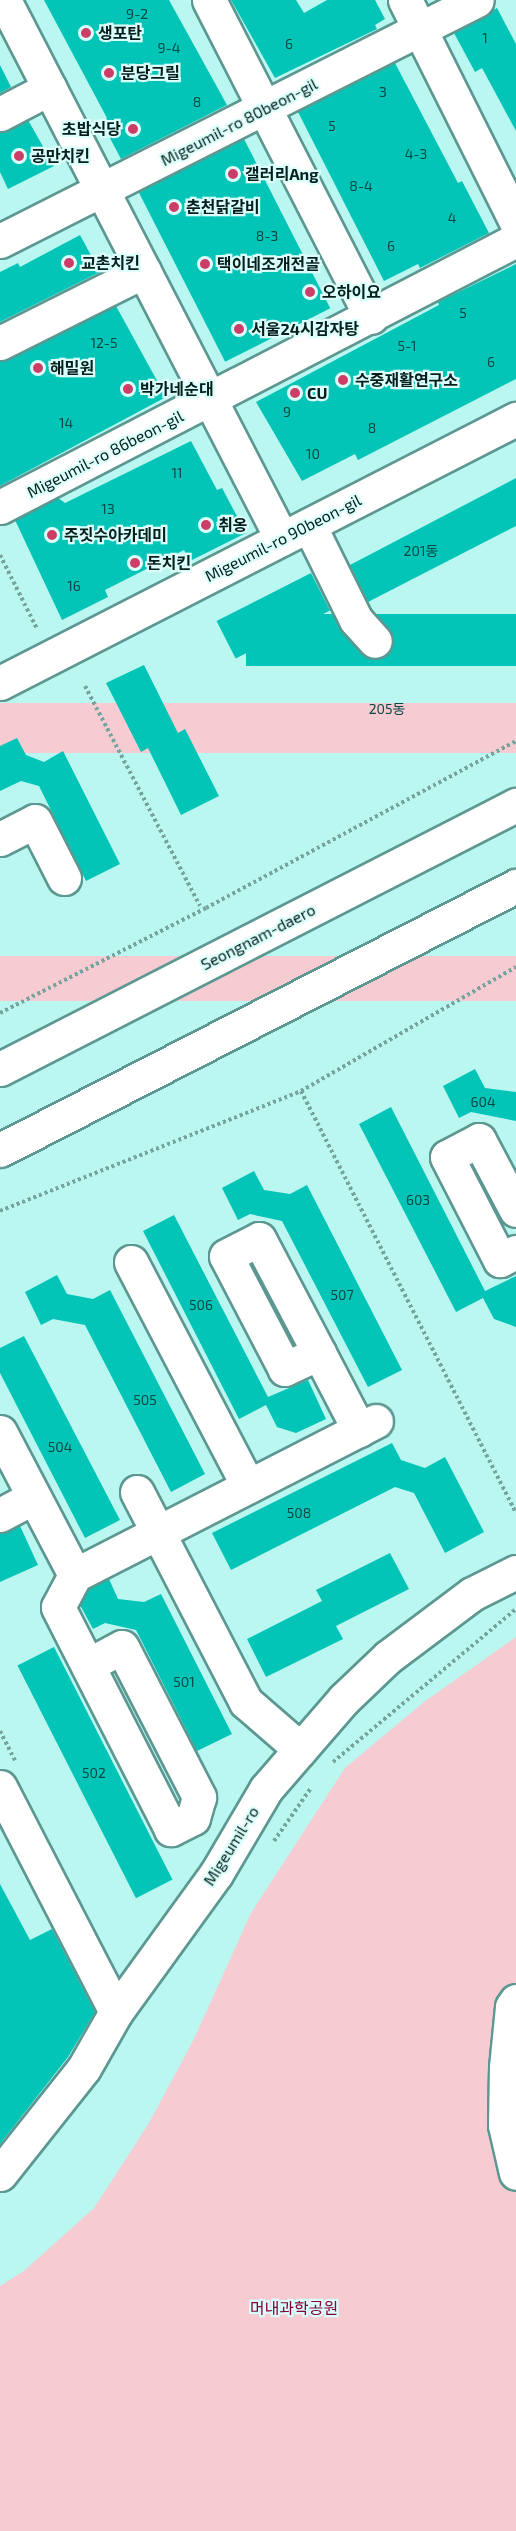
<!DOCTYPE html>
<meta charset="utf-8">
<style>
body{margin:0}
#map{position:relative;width:516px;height:2531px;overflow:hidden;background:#baf7f0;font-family:"Exo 2","Noto Sans KR",sans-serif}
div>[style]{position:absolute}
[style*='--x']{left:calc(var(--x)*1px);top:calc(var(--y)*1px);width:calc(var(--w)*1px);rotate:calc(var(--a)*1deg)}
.green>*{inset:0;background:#f6cbd2;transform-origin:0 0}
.building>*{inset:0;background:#02c5b8;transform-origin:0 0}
.path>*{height:4px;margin-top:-2px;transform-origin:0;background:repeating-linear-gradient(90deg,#75a49f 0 3px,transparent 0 6px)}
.roads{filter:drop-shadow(2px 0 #5c9791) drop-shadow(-2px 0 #5c9791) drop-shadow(0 2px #5c9791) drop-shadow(0 -2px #5c9791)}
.minor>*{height:33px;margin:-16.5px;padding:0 16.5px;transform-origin:16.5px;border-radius:16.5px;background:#fff}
.major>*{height:33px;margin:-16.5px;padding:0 16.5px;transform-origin:16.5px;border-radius:16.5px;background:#fff}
.dots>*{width:16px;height:16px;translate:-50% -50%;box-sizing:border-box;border:3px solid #dbfffa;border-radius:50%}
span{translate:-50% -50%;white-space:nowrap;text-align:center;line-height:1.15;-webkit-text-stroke:4.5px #dbfffa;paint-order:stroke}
.number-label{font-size:14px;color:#054844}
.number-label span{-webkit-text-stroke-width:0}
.poi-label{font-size:16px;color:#061f1d;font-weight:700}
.left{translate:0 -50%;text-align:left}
.right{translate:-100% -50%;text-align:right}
.street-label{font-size:16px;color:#061f1d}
.park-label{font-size:16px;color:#850037}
</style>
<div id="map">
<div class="green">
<i style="left:516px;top:703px;width:50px;height:581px;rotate:90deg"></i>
<i style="left:516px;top:956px;width:45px;height:581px;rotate:90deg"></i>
<i style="clip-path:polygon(516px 1637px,516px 2531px,0 2531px,0 2286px,24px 2271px,94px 2208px,149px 2123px,194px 2039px,251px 1913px,345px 1768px,424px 1702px)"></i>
</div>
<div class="building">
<i style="clip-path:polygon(44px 0,169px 0,227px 105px,121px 159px,101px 121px,107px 118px)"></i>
<i style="clip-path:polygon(231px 0,296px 0,304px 13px,327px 0,375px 0,385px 19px,375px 25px,377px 29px,275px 78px)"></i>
<i style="clip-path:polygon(497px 8px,516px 44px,516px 131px,482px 68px,475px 72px,454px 33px)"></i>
<i style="clip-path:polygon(395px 63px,458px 183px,462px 181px,489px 233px,420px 268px,418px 264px,384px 281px,298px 112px)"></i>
<i style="clip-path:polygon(0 65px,11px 87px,0 93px)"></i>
<i style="clip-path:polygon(28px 120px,54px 166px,8px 189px,0 172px,0 133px)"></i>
<i style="left:244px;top:139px;width:190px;height:118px;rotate:63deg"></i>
<i style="clip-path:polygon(80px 235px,100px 272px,0 322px,0 272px,18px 263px,20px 267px)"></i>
<i style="clip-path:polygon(516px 264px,516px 379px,358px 460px,355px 454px,302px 481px,256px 402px,439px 305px,438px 302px)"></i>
<i style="clip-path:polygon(116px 306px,166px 397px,0 486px,0 362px)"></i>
<i style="clip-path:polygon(191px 441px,217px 490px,222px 488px,246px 533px,190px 561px,184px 550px,105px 590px,108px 597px,62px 620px,15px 520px,58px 498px,65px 503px)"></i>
<i style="clip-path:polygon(516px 478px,516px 526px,368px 602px,350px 565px)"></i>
<i style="left:311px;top:573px;width:42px;height:106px;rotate:63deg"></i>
<i style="left:516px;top:614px;width:52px;height:270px;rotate:90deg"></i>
<i style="clip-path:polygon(144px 665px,178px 733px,185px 729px,219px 796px,181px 815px,148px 748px,141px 752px,106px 683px)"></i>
<i style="clip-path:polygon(17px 738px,26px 755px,44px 762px,63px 751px,120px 864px,86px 881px,39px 786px,21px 781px,0 791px,0 746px)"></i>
<i style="clip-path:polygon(475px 1069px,485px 1088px,516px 1092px,516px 1121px,471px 1112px,459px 1118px,443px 1086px)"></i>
<i style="clip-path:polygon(391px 1107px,485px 1291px,516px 1276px,516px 1327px,494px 1319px,483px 1298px,456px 1312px,359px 1124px)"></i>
<i style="clip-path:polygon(254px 1171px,264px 1190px,290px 1194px,307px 1185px,402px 1370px,368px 1387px,282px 1221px,250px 1214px,238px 1220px,222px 1188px)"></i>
<i style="clip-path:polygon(174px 1215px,268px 1397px,308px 1380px,326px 1419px,296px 1433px,277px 1427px,266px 1405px,239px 1419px,143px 1231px)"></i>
<i style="clip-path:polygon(57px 1275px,67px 1294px,93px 1299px,110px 1290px,205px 1474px,171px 1492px,85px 1325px,53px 1319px,41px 1325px,25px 1292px)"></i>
<i style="clip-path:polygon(24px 1336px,120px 1520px,85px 1538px,0 1373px,0 1348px)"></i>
<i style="clip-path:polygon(392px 1443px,401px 1460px,425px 1468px,445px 1457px,484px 1532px,445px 1553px,414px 1493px,395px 1487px,231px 1570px,212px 1533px)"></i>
<i style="clip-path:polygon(20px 1526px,38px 1565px,0 1582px,0 1534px)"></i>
<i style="clip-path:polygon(390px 1553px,409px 1589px,336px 1626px,343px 1639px,266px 1677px,247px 1639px,322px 1601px,316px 1590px)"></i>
<i style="clip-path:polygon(109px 1579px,118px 1599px,144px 1602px,161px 1594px,232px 1734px,197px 1751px,136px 1630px,105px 1623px,93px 1629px,80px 1605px,88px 1590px)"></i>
<i style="left:54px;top:1647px;width:261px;height:41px;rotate:63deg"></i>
<i style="clip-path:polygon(0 1884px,30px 1940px,52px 1929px,95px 2012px,68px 2057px,0 2144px)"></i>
</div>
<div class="path">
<i style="--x:0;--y:555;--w:83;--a:63.4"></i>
<i style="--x:85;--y:686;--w:248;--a:62.4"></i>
<i style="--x:0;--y:1013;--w:231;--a:-27"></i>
<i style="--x:206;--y:908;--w:352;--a:-28.3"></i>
<i style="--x:301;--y:1091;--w:474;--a:63"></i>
<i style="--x:0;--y:1211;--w:324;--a:-21.7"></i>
<i style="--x:301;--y:1091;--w:248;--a:-30"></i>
<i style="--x:0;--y:1731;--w:33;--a:63"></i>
<i style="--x:333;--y:1762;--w:239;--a:-39.9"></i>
<i style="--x:274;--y:1841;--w:65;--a:-55.1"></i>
</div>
<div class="roads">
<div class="minor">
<i style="--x:4;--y:0;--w:606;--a:62.72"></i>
<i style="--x:209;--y:0;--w:356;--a:62.9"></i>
<i style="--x:405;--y:0;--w:248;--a:63.4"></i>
<i style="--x:0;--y:114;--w:56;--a:-27.5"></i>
<i style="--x:0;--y:241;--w:534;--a:-26.8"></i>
<i style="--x:0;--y:343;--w:161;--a:-26.6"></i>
<i style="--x:0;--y:507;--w:581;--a:-27.36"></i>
<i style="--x:309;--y:525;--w:106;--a:63.7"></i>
<i style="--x:356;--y:620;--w:28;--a:48"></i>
<i style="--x:0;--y:683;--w:580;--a:-27.1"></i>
<i style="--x:0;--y:839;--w:39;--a:-27"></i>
<i style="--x:35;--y:821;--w:64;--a:63"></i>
<i style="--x:516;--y:1210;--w:79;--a:-117.9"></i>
<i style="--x:479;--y:1140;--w:36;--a:152"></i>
<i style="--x:447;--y:1157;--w:116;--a:62.8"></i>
<i style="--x:500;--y:1260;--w:18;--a:-27"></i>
<i style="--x:131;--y:1262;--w:253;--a:62.4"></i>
<i style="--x:319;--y:1353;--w:38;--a:155"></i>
<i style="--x:285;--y:1369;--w:127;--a:-117.6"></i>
<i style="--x:226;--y:1256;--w:37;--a:-27"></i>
<i style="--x:259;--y:1239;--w:129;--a:62.2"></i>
<i style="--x:319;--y:1353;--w:87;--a:62.5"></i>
<i style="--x:0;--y:1432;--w:161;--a:62.3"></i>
<i style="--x:137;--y:1492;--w:237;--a:62.6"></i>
<i style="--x:246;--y:1702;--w:72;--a:41"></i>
<i style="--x:0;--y:1515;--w:38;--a:-28"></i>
<i style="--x:88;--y:1665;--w:38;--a:-28"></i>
<i style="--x:122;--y:1647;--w:169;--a:62.8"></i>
<i style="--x:199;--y:1797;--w:22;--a:106"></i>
<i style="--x:193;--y:1818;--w:25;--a:153"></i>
<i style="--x:171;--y:1829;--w:249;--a:-117"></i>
<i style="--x:58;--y:1607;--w:36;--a:-62"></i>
<i style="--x:75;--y:1575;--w:338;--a:-27.1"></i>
<i style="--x:0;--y:1787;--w:253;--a:62.7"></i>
<i style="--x:516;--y:2001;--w:7;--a:124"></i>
<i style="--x:512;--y:2007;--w:60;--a:95.7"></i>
<i style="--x:506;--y:2067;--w:58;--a:91"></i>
<i style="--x:505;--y:2125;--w:49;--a:77.1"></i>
<i style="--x:0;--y:2174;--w:135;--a:-51.6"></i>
<i style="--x:84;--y:2068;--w:64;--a:-60.3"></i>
<i style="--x:116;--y:2012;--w:170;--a:-54.1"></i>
<i style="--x:216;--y:1874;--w:99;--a:-59.5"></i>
<i style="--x:266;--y:1789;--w:119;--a:-49.1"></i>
<i style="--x:344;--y:1699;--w:61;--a:-43.7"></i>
<i style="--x:388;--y:1657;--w:105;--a:-36.9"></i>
<i style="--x:472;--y:1594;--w:49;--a:-26.6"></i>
</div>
<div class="major">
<i style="--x:0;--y:1069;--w:580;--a:-27.1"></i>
<i style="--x:0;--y:1150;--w:580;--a:-27.1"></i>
</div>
</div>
<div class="dots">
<i style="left:86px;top:33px;background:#cc3e68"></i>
<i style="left:109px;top:73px;background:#cc3e68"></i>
<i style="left:133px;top:129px;background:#cc3e68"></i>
<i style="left:19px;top:156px;background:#cc3e68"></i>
<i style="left:233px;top:174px;background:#cc3e68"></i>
<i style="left:174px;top:207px;background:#cc3e68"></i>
<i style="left:69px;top:263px;background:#cc3e68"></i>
<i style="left:205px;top:264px;background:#cc3e68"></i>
<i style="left:310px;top:292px;background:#cc3e68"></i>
<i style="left:239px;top:329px;background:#cc3e68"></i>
<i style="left:38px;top:368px;background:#cc3e68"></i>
<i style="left:343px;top:380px;background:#cc3e68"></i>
<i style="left:128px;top:389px;background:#cc3e68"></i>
<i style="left:295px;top:393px;background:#cc3e68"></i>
<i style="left:206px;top:525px;background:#cc3e68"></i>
<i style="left:52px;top:535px;background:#cc3e68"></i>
<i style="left:135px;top:563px;background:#cc3e68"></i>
</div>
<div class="number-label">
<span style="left:137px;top:14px">9-2</span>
<span style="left:485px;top:38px">1</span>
<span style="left:289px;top:44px">6</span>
<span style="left:169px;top:48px">9-4</span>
<span style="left:383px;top:92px">3</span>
<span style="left:197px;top:102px">8</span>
<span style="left:332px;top:126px">5</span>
<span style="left:416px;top:154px">4-3</span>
<span style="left:361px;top:186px">8-4</span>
<span style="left:452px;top:218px">4</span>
<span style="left:267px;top:236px">8-3</span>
<span style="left:391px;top:246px">6</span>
<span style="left:463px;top:313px">5</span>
<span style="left:104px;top:343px">12-5</span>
<span style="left:407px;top:346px">5-1</span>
<span style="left:491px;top:362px">6</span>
<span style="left:287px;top:412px">9</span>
<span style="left:66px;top:423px">14</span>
<span style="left:372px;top:428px">8</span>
<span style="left:313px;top:454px">10</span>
<span style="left:177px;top:473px">11</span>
<span style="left:108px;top:509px">13</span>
<span style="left:421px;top:551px">201동</span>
<span style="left:74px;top:586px">16</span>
<span style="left:387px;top:709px">205동</span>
<span style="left:483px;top:1102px">604</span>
<span style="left:418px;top:1200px">603</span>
<span style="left:342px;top:1295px">507</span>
<span style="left:201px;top:1305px">506</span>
<span style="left:145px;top:1400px">505</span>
<span style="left:60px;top:1447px">504</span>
<span style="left:299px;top:1513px">508</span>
<span style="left:184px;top:1682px">501</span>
<span style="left:94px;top:1773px">502</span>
</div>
<div class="poi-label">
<span class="left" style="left:98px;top:33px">생포탄</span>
<span class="left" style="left:121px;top:73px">분당그릴</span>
<span class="right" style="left:121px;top:129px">초밥식당</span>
<span class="left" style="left:31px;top:156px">공만치킨</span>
<span class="left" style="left:245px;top:174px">갤러리Ang</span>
<span class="left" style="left:186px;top:207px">춘천닭갈비</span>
<span class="left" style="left:81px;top:263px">교촌치킨</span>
<span class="left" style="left:217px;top:264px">택이네조개전골</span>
<span class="left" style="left:322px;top:292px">오하이요</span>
<span class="left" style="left:251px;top:329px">서울24시감자탕</span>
<span class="left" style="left:50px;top:368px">해밀원</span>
<span class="left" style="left:355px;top:380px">수중재활연구소</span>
<span class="left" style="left:140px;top:389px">박가네순대</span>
<span class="left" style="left:307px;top:393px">CU</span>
<span class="left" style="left:218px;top:525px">취옹</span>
<span class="left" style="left:64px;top:535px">주짓수아카데미</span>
<span class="left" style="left:147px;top:563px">돈치킨</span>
</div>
<div class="street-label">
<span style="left:239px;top:122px;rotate:-27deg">Migeumil-ro 80beon-gil</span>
<span style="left:105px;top:454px;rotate:-27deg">Migeumil-ro 86beon-gil</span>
<span style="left:283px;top:538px;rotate:-27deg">Migeumil-ro 90beon-gil</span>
<span style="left:258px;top:937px;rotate:-27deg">Seongnam-daero</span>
<span style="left:231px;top:1846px;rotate:-58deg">Migeumil-ro</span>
</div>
<div class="park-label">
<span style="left:294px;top:2308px">머내과학공원</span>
</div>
</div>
